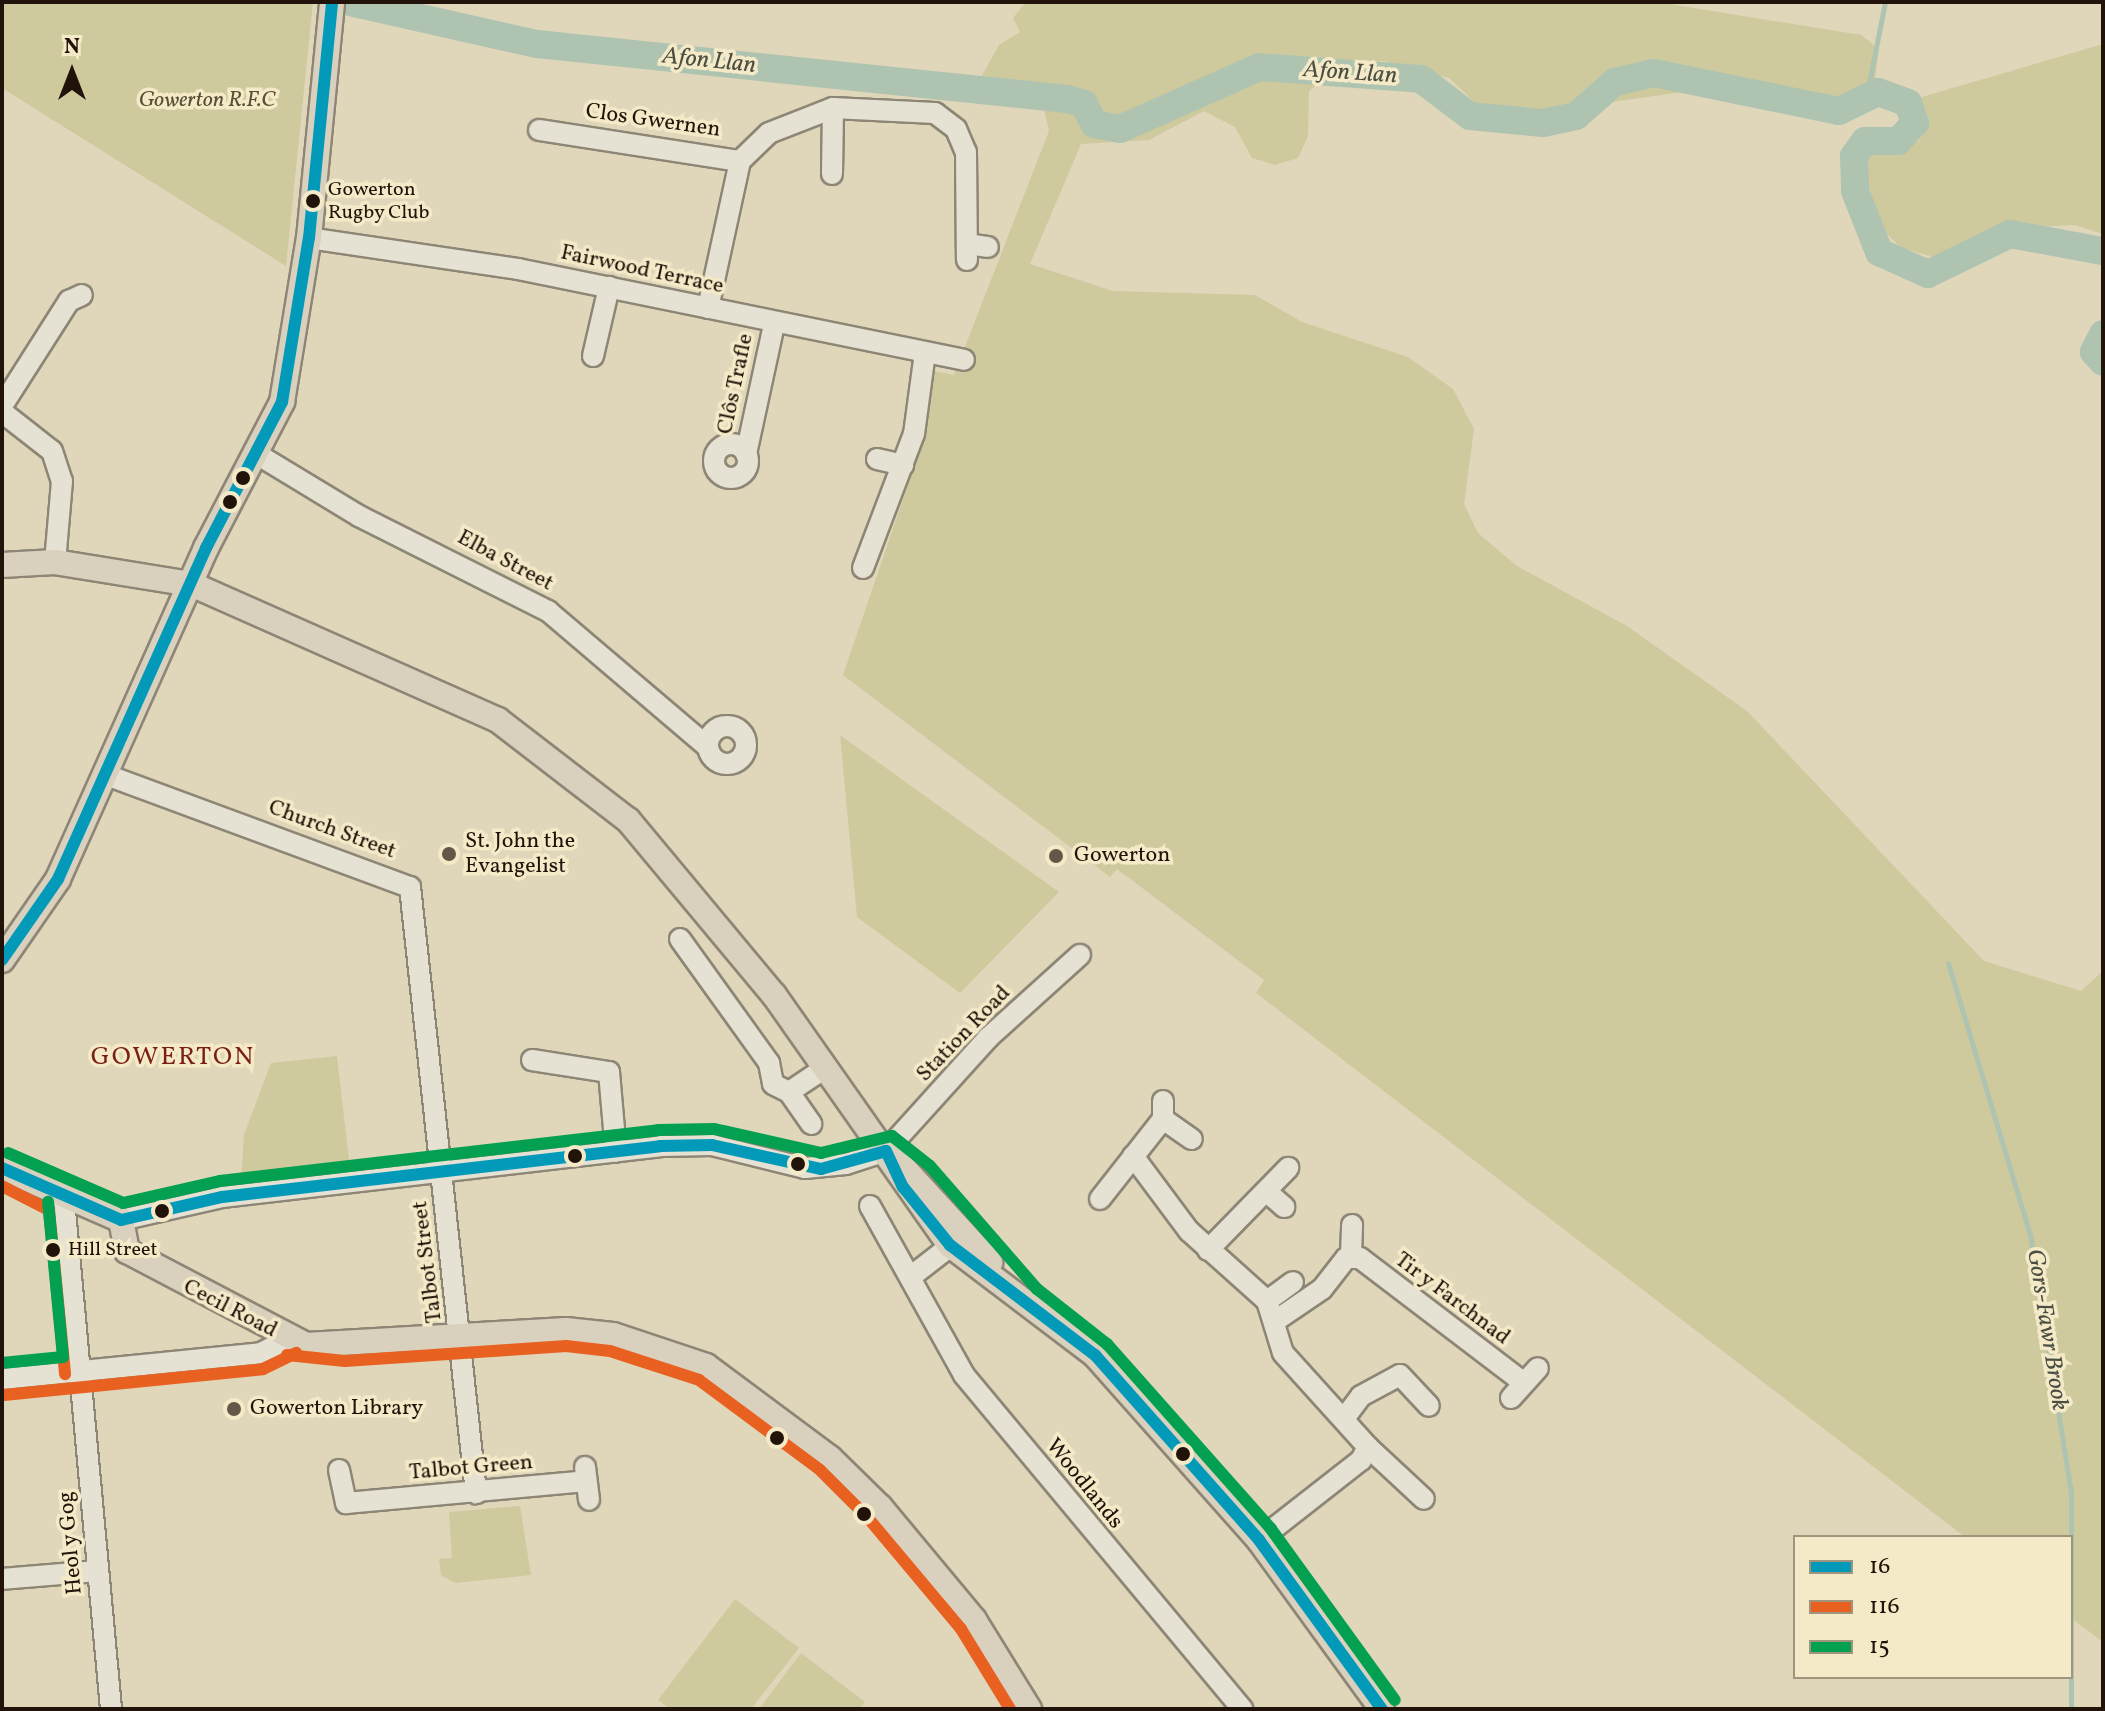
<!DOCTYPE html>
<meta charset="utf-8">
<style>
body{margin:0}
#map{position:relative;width:2105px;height:1711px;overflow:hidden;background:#e0d6ba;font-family:Vollkorn,serif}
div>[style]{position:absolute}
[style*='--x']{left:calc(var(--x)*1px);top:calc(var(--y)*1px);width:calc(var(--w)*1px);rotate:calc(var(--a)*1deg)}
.green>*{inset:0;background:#ceca9d}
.stream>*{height:5px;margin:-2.5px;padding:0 2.5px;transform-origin:2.5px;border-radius:2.5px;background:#afc4b0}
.river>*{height:28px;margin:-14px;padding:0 14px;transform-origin:14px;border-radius:14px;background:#afc4b0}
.roads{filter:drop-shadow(2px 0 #8d8675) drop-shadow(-2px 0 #8d8675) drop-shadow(0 2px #8d8675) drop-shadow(0 -2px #8d8675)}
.minor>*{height:20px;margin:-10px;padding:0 10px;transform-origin:10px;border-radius:10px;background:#e5e1d3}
.minor>.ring{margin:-10px;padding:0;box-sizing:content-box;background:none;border:20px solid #e5e1d3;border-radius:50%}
.major>*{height:24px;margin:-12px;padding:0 12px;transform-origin:12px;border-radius:12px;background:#d9d1be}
.bus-1>*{height:12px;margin:-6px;padding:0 6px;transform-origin:6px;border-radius:6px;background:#039aba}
.bus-2>*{height:12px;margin:-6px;padding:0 6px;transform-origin:6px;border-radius:6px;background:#e86121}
.bus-3>*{height:12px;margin:-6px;padding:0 6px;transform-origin:6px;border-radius:6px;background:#02a050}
.dots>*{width:22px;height:22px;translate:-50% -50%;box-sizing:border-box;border:4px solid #f5eac8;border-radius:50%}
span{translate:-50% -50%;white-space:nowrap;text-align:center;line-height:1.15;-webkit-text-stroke:7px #f5eac8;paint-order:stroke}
.bus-label{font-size:20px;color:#21120a}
.left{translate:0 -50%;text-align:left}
.park-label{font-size:22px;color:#584f35;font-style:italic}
.street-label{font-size:22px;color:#21120a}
.poi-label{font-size:22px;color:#21120a}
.water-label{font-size:24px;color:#4b4e42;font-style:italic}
.quarter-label{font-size:26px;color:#7a1f14;letter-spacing:2px}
.frame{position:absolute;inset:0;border:4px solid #21120a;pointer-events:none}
.legend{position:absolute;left:1793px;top:1535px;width:280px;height:144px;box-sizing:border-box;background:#f5eac8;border:2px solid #a0947c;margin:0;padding:10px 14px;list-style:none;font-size:24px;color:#21120a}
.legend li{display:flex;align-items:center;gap:16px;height:40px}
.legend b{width:40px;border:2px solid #a0947c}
.north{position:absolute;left:32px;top:32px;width:80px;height:80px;-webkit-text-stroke:6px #f5eac8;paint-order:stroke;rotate:0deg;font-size:22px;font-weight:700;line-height:32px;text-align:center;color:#21120a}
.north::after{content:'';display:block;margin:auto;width:28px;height:36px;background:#21120a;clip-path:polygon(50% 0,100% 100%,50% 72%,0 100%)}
</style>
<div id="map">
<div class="green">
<i style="clip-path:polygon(2px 2px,313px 2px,286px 266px,2px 88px)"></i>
<i style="clip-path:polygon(1026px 2px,1657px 2px,1861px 35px,1879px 49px,1872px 104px,1834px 115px,1697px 90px,1540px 112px,1502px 108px,1478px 105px,1449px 78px,1384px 61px,1344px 64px,1309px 91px,1308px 136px,1298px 158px,1275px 165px,1252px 158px,1235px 127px,1204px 111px,1149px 140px,1081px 144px,1030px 264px,1113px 291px,1255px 295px,1302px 322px,1408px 357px,1453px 389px,1474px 429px,1464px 504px,1478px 533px,1517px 566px,1627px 626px,1747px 711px,1984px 961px,2081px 991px,2103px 971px,2103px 1642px,2071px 1618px,2071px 1537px,1965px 1537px,1256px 993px,1264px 980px,1117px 869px,1110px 877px,843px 675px,925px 435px,934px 371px,954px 375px,1049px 131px,1044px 109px,968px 101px,999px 45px,1020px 32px,1013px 18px)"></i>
<i style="clip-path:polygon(2103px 44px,2103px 234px,2074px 225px,2001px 229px,1937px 258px,1901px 248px,1881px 228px,1866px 177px,1869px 156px,1919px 141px,1929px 125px,1915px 99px)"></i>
<i style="clip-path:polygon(840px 735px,1059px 892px,960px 993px,857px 917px)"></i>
<i style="clip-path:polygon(337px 1056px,350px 1169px,241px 1180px,244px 1135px,271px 1063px)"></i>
<i style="clip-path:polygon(520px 1506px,531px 1575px,455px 1583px,441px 1575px,439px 1559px,452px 1558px,449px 1512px)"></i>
<i style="clip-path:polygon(735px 1599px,799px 1648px,751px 1709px,670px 1709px,658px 1700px)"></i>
<i style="clip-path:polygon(801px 1653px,865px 1702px,860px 1709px,759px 1709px)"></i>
</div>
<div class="stream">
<i style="--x:1866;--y:98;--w:98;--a:-78.8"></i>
<i style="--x:1948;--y:963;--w:283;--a:73.2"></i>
<i style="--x:2030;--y:1234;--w:261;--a:81"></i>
<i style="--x:2071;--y:1492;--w:217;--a:90"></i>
</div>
<div class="river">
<i style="--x:350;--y:2;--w:192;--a:12.7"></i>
<i style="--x:537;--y:44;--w:533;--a:5.92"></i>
<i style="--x:1067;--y:99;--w:18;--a:16"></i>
<i style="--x:1084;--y:104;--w:22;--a:63"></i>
<i style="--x:1094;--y:124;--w:26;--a:11"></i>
<i style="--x:1120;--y:129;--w:152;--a:-24"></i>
<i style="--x:1259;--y:67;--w:162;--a:4.2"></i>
<i style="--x:1421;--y:79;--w:61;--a:37.1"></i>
<i style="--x:1470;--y:116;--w:73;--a:5.5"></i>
<i style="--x:1543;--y:123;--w:34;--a:-12"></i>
<i style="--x:1576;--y:116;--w:52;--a:-41.1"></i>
<i style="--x:1615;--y:82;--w:40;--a:-13"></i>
<i style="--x:1654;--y:73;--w:189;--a:11.6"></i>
<i style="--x:1839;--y:111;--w:43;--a:-26"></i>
<i style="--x:1878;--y:92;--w:32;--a:20"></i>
<i style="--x:1908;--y:103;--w:21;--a:71"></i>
<i style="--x:1915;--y:123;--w:25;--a:133"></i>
<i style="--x:1898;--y:141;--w:33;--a:180"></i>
<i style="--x:1865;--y:141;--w:19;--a:126"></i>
<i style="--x:1854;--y:156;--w:35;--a:88"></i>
<i style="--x:1855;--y:191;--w:66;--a:68.5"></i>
<i style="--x:1879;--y:252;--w:54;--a:24.2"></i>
<i style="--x:1928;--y:274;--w:91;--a:-26"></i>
<i style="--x:2010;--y:234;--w:95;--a:10.4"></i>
<i style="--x:2103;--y:334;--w:20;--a:117"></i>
<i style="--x:2094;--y:352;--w:13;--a:48"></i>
</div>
<div class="roads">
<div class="minor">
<i style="--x:539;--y:130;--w:203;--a:8.8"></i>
<i style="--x:832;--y:174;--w:66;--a:-89.1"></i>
<i style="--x:309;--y:238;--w:211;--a:8.4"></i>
<i style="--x:518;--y:269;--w:455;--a:11.5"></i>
<i style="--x:967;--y:244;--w:21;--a:8"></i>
<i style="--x:708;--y:308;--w:150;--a:-77.7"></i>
<i style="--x:740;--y:161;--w:40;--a:-44"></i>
<i style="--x:769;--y:133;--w:69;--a:-21.3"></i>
<i style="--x:833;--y:108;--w:102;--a:2.8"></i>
<i style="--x:935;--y:113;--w:26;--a:37"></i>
<i style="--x:956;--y:129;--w:25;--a:67"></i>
<i style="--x:966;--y:152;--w:108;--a:89.5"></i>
<i style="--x:593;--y:356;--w:71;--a:-76.9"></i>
<i style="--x:2;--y:406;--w:125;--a:-57.5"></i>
<i style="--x:69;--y:301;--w:14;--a:-25"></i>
<i style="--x:2;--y:412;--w:63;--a:38"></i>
<i style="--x:52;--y:451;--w:32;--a:72"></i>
<i style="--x:62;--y:481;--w:81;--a:94.9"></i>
<i class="ring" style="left:714px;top:444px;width:14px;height:14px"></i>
<i style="--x:255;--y:453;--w:122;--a:31.2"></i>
<i style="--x:359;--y:516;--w:212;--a:26.7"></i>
<i style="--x:548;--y:611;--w:210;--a:40.4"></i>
<i style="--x:746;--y:454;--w:133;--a:-77.8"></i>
<i style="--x:877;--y:459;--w:27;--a:13"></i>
<i style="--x:863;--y:568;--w:143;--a:-69.2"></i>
<i style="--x:914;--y:434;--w:82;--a:-82.3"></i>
<i class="ring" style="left:708px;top:726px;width:18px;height:18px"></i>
<i style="--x:104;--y:774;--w:326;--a:20.3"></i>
<i style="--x:410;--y:887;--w:610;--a:83.78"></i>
<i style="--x:680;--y:939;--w:153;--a:54.3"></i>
<i style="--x:769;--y:1063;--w:21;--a:79"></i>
<i style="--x:773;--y:1084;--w:18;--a:27"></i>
<i style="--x:789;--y:1092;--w:39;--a:55"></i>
<i style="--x:532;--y:1060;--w:78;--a:8.9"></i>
<i style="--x:609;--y:1072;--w:80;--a:85"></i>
<i style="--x:789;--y:1092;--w:43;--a:-33.7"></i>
<i style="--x:1163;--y:1101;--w:18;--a:90"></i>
<i style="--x:1163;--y:1119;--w:35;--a:35"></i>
<i style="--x:1133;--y:1156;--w:94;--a:53.3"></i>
<i style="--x:1189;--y:1231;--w:105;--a:41.9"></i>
<i style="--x:1267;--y:1301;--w:54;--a:72.9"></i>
<i style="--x:1283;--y:1353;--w:127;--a:47.9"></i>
<i style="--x:1368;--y:1447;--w:15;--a:118"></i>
<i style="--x:1361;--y:1460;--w:130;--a:141.9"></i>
<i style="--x:1267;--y:1192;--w:23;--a:41"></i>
<i style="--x:1100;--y:1199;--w:102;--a:-51.8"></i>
<i style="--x:64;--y:1200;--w:511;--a:84.72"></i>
<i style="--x:870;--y:1206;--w:193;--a:60.9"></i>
<i style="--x:964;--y:1375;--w:435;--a:50.2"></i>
<i style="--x:121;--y:1220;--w:104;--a:-12.8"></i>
<i style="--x:222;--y:1197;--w:441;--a:-6.6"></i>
<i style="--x:660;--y:1146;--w:52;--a:-1.1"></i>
<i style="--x:712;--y:1145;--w:96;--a:13.9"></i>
<i style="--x:805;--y:1168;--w:41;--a:-5.6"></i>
<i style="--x:846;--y:1164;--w:42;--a:-18"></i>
<i style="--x:886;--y:1151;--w:152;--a:-47.9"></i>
<i style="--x:988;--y:1038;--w:124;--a:-42.1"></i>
<i style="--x:1208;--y:1250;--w:115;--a:-45.7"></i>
<i style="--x:1351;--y:1256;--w:31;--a:-88"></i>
<i style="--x:913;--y:1275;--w:62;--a:-37.8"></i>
<i style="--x:1267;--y:1301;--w:32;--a:-36"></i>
<i style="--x:1278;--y:1319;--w:53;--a:-34.3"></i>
<i style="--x:1322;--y:1289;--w:39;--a:-52"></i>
<i style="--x:1346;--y:1258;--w:14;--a:0"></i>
<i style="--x:1360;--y:1258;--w:205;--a:37.3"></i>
<i style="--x:2;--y:1379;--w:260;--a:-5.7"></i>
<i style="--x:261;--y:1353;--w:31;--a:-27"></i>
<i style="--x:1511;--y:1398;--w:40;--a:-48"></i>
<i style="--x:1346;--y:1416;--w:25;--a:-53"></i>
<i style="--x:1361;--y:1396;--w:44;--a:-28.3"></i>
<i style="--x:1400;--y:1375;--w:42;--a:46.9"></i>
<i style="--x:1368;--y:1447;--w:76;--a:42.9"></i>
<i style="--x:585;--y:1467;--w:33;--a:83"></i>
<i style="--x:339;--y:1470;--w:34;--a:78"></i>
<i style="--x:346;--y:1503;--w:241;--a:-5.2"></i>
<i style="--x:2;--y:1579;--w:95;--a:-4.8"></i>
</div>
<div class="major">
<i style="--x:2;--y:565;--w:53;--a:-3.2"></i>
<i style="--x:55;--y:562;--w:138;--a:9.2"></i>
<i style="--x:191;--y:584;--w:336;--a:23.9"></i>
<i style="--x:498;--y:720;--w:164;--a:37.6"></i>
<i style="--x:628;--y:820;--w:228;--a:50.2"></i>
<i style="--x:774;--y:995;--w:306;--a:54.9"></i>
<i style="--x:950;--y:1245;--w:182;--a:37.2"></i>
<i style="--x:1095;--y:1355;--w:247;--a:48.4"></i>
<i style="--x:1259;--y:1540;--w:209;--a:54"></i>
<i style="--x:2;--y:960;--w:98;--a:-55.3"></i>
<i style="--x:58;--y:879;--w:363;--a:-65.9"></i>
<i style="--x:206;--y:548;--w:165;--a:-62.5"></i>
<i style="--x:282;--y:402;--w:166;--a:-80.7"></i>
<i style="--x:309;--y:238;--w:237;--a:-84.4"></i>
<i style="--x:891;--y:1154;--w:147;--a:47.5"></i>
<i style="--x:2;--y:1168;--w:130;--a:23.6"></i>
<i style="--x:121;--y:1220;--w:32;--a:79"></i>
<i style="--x:127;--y:1251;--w:202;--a:27.7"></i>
<i style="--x:306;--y:1345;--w:260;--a:-3.3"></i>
<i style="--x:566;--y:1330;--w:47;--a:6.1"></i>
<i style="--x:613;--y:1335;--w:98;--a:18.4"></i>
<i style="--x:706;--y:1366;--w:154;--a:36.6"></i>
<i style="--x:830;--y:1458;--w:70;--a:44.4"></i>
<i style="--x:880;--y:1507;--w:147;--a:50.2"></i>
<i style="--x:974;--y:1620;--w:105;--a:58.3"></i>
</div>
</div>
<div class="bus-1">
<i style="--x:2;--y:960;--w:98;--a:-55.3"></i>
<i style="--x:58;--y:879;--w:363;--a:-65.9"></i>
<i style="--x:206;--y:548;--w:165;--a:-62.5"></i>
<i style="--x:282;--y:402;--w:166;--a:-80.7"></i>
<i style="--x:309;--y:238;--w:237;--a:-84.4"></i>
<i style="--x:2;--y:1168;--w:130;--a:23.6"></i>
<i style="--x:121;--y:1220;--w:104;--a:-12.8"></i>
<i style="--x:222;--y:1197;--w:441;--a:-6.6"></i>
<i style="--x:660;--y:1146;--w:52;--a:-1.1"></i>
<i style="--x:712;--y:1145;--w:112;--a:12.4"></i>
<i style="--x:821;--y:1169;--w:67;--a:-15.5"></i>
<i style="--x:886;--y:1151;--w:40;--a:65"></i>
<i style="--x:903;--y:1187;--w:75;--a:51"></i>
<i style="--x:950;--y:1245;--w:182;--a:37.2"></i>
<i style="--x:1095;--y:1355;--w:247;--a:48.4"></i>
<i style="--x:1259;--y:1540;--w:209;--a:54"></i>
</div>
<div class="bus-2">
<i style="--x:2;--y:1186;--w:53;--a:27.1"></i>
<i style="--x:49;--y:1210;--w:165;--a:84.4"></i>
<i style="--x:287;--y:1355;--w:58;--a:5.9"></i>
<i style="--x:345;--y:1361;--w:222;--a:-3.9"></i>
<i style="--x:566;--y:1346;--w:44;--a:6.5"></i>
<i style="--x:610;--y:1351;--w:94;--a:18"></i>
<i style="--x:699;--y:1380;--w:151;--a:36.6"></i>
<i style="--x:820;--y:1470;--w:68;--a:45"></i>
<i style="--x:868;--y:1518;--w:145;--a:50"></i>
<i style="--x:961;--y:1629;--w:94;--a:58.5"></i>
<i style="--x:4;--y:1395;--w:260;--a:-5.7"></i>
<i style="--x:263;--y:1369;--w:37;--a:-26"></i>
</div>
<div class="bus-3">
<i style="--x:8;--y:1153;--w:125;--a:23.5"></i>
<i style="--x:123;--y:1203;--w:99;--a:-12.8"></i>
<i style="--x:220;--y:1181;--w:441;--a:-6.6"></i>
<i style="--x:658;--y:1130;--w:56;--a:-1"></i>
<i style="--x:714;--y:1129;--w:110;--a:12.6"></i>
<i style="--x:821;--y:1153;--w:73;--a:-13.5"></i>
<i style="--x:892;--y:1136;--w:48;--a:38.3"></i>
<i style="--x:930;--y:1166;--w:163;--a:49"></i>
<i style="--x:1037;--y:1289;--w:89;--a:38.2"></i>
<i style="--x:1107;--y:1344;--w:247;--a:48.4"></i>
<i style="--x:1271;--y:1529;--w:211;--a:54.1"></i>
<i style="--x:2;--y:1363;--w:61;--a:-5.6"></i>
<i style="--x:63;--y:1357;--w:156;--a:-95.5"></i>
</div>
<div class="dots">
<i style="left:313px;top:201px;background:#21120a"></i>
<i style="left:243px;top:478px;background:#21120a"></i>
<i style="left:230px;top:502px;background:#21120a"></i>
<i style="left:449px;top:854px;background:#645748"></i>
<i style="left:1056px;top:856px;background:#645748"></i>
<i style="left:575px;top:1156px;background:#21120a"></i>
<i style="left:798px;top:1164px;background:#21120a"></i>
<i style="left:162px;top:1211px;background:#21120a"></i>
<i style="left:53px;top:1250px;background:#21120a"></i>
<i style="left:234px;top:1409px;background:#645748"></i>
<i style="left:777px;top:1438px;background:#21120a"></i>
<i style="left:1183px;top:1454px;background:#21120a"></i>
<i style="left:864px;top:1514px;background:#21120a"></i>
</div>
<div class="bus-label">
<span class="left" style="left:328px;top:202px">Gowerton<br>Rugby Club</span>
<span class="left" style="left:68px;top:1250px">Hill Street</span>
</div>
<div class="park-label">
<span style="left:207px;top:101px">Gowerton R.F.C</span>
</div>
<div class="street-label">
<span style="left:653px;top:121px;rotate:8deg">Clos Gwernen</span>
<span style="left:642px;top:270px;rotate:12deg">Fairwood Terrace</span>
<span style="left:736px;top:384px;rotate:-78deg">Clôs Trafle</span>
<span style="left:505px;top:561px;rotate:28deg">Elba Street</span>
<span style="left:332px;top:830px;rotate:20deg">Church Street</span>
<span style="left:964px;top:1034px;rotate:-46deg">Station Road</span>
<span style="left:428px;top:1262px;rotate:-97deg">Talbot Street</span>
<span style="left:1452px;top:1299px;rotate:37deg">Tir y Farchnad</span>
<span style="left:230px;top:1309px;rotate:27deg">Cecil Road</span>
<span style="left:471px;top:1468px;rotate:-5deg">Talbot Green</span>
<span style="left:1084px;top:1484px;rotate:51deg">Woodlands</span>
<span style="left:71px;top:1543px;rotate:-95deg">Heol y Gog</span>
</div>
<div class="poi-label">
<span class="left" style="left:465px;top:854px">St. John the<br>Evangelist</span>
<span class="left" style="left:1074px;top:856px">Gowerton</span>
<span class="left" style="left:250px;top:1409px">Gowerton Library</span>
</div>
<div class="water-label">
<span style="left:709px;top:62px;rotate:6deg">Afon Llan</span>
<span style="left:1350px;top:74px;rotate:4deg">Afon Llan</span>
<span style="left:2046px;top:1330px;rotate:81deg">Gors-Fawr Brook</span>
</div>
<div class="quarter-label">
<span style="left:173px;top:1058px">GOWERTON</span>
</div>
<div class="frame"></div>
<ul class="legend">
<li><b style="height:10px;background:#039aba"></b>16</li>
<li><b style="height:10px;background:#e86121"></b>116</li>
<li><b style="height:10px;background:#02a050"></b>15</li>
</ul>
<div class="north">N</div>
</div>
